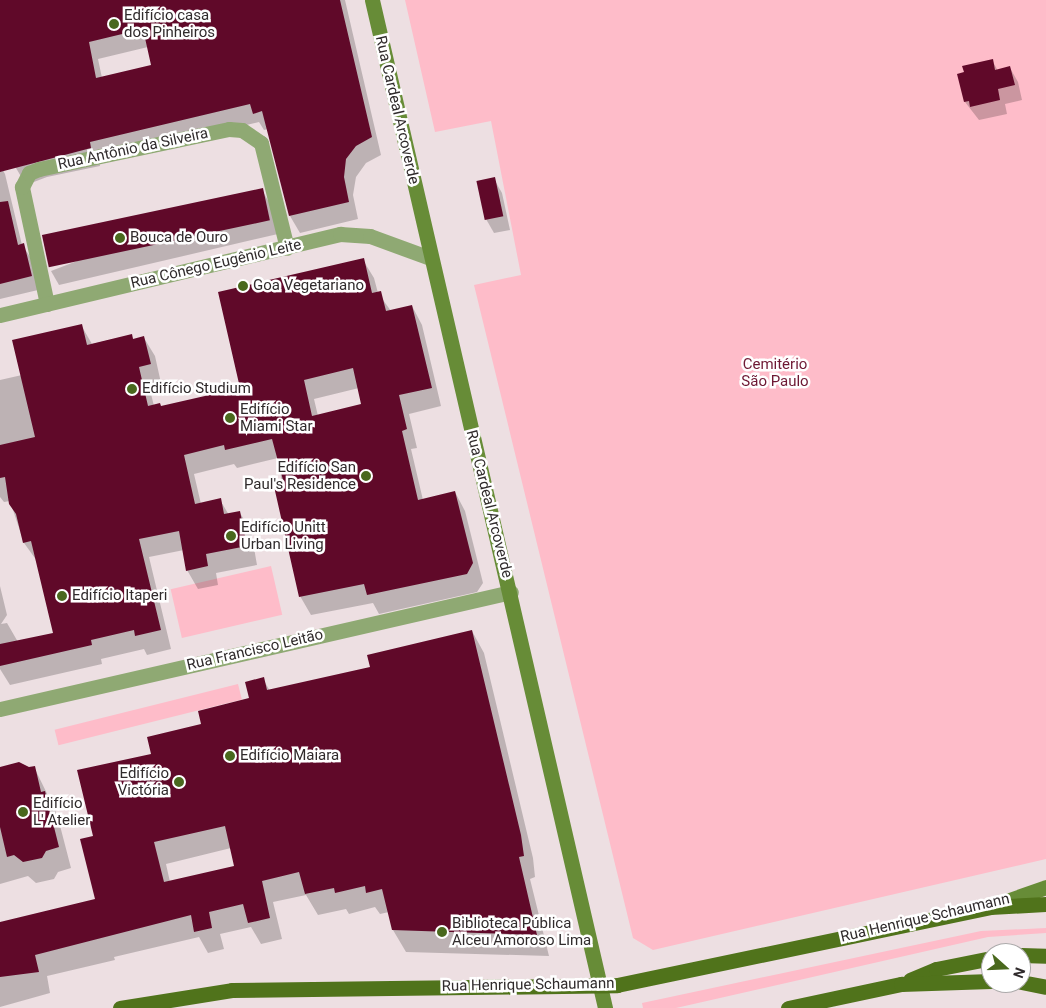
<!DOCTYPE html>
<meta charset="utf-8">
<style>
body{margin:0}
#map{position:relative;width:1046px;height:1008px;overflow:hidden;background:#eddfe2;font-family:Roboto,sans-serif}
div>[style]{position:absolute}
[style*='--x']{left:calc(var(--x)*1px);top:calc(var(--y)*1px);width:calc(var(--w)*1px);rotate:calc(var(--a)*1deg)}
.green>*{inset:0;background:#febcc9;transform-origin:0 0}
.shadow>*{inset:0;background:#0003}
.building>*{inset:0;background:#600929;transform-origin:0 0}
.street>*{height:15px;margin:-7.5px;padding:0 7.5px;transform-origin:7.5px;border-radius:7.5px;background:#8fa973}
.secondary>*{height:15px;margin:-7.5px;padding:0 7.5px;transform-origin:7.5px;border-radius:7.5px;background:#678c37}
.primary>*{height:15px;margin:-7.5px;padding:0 7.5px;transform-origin:7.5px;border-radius:7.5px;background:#50731b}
.dots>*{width:14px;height:14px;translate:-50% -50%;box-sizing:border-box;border:2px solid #fff;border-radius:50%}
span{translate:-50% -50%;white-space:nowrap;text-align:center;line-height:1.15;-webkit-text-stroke:5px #fff;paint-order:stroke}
.poi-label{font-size:15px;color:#302b2c}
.left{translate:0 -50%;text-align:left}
.right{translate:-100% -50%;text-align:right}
.street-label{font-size:15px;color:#302b2c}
.park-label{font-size:15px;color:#6e1934}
.north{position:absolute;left:981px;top:943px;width:50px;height:50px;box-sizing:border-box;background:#fff;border:1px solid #acaaab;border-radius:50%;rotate:110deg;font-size:14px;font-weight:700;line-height:20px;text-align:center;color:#302b2c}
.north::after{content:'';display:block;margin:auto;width:18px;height:22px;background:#49681d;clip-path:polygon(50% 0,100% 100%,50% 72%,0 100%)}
</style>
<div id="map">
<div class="green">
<i style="clip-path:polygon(405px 0,1046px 0,1046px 859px,653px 950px,633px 938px,474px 285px,521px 275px,491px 121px,435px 132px)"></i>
<i style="left:271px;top:566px;width:50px;height:103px;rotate:77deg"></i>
<i style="left:238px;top:684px;width:16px;height:189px;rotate:76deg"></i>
<i style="clip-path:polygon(1046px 928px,1046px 933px,988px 937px,676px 1008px,643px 1008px,642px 1003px,981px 931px)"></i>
</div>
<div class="shadow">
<i style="clip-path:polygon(evenodd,0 0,345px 0,381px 155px,366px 163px,356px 177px,353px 195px,358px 219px,300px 233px,290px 216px,268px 129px,264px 130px,259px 122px,99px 159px,100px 166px,47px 177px,26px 185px,16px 168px,8px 135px,0 137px,0 0,148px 47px,153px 66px,102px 78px,98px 59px,148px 47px)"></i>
<i style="clip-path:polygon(992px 60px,998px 71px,1010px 68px,1018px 82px,1022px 100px,1005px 104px,1007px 114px,979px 120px,965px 102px,959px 75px)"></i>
<i style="clip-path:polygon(0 165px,5px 174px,22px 245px,31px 258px,38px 290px,0 299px)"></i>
<i style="clip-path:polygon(494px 179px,502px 193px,510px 230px,494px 233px,486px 219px)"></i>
<i style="clip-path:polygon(262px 190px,270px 204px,278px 234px,59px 285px,51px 271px)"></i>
<i style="clip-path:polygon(evenodd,363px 260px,374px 278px,378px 293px,391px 311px,412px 306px,422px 325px,441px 406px,409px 414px,417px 448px,411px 449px,423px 500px,455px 492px,465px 511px,483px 583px,477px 592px,379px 614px,373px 603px,311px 615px,300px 596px,278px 458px,237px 468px,234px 464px,194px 474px,201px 504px,220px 500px,229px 515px,240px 513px,251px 531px,257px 565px,216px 573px,218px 585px,198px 589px,187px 570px,184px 550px,149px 557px,171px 649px,147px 655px,144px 649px,101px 659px,102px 664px,10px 685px,0 669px,0 586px,7px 615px,1px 624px,7px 623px,18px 642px,54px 634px,37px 561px,24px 543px,10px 501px,4px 502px,0 497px,0 380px,22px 375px,81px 325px,92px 344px,131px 335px,134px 340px,144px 338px,155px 356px,161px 383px,149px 386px,154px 406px,161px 407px,242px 389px,363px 260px,359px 388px,363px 405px,318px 416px,314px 399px,359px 388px)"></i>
<i style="clip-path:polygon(evenodd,472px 631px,484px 653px,533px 858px,535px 877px,530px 879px,549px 956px,406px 952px,393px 930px,389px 912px,380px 914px,375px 907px,349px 914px,346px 909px,318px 915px,306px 895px,273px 902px,282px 939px,261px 944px,251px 927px,220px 934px,224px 949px,208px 953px,199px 937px,114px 957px,115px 960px,47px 976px,50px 993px,0 1007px,0 923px,96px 900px,95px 837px,152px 755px,251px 699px,263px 679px,270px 691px,371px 668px,472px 631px,231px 848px,236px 867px,170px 882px,166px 864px,231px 848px)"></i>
<i style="clip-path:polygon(34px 767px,57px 814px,71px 868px,58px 872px,54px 879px,36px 883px,28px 876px,0 884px,0 768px)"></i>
</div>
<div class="building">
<i style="clip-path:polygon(evenodd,0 0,340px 0,372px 137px,356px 146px,346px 159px,344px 177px,349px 202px,289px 216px,262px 111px,253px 114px,250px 104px,90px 142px,91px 148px,0 172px,0 0,143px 29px,151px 65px,96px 78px,89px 42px,143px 29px)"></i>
<i style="clip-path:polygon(993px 59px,995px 70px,1010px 66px,1015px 85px,998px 89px,1000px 100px,970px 107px,969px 101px,964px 102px,957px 74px,964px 72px,962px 66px)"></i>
<i style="left:495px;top:177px;width:40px;height:19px;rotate:78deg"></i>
<i style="left:263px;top:188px;width:33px;height:226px;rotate:78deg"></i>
<i style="clip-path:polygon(8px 201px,18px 245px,24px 243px,32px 276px,0 284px,0 202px)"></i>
<i style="clip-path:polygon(evenodd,364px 258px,372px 293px,381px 291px,386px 311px,412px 305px,432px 388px,399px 395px,407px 429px,402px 431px,418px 500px,455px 491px,473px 563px,467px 574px,367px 595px,364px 584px,299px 597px,273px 482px,283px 480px,272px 439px,225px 450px,224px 445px,184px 455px,195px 504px,221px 498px,224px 514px,240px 511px,247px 546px,206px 554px,208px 566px,186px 571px,179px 531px,139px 539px,161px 630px,135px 636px,134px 630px,91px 640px,92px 645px,0 666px,0 644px,53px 633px,31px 541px,23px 543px,16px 514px,9px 504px,5px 477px,0 478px,0 445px,35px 437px,12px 340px,82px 324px,87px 345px,132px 334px,133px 339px,144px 336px,151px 364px,139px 367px,148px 406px,160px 403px,161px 406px,240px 388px,218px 292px,364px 258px,353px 368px,361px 404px,312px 416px,304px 380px,353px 368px)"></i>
<i style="clip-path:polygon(evenodd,472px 630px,521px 835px,524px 856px,519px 857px,537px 935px,392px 930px,382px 889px,366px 893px,365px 886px,335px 893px,334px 888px,305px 894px,299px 872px,262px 881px,270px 918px,248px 923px,243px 904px,209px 912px,212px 928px,194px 932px,191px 915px,35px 955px,39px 972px,0 977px,0 922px,95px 899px,80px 839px,93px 836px,77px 770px,151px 754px,147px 737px,201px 724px,198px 711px,249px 698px,245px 682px,264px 677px,267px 690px,370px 667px,367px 655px,472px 630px,225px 826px,234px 866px,164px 882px,154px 842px,225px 826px)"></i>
<i style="clip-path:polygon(19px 762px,29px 767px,35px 766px,41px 792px,45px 791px,59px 847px,46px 851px,42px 858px,23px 862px,14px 855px,7px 857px,0 827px,0 767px)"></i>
</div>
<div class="street">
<i style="--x:47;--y:304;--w:120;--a:-102.1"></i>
<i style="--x:22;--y:187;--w:16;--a:-63"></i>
<i style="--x:29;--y:173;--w:11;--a:-22"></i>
<i style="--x:39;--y:169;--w:194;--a:-11.9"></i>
<i style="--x:229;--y:129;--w:13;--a:4"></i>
<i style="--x:242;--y:130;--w:23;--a:34"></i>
<i style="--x:261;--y:143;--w:108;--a:76.1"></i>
<i style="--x:0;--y:315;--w:350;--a:-13.4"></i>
<i style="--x:340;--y:234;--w:30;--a:4"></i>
<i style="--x:370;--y:236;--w:64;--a:20.1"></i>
<i style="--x:0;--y:709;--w:524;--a:-12.9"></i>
</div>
<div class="secondary">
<i style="--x:372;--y:0;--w:1035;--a:76.98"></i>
<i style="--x:998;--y:904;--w:51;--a:-19.5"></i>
</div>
<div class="primary">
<i style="--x:1021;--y:955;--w:25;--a:2"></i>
<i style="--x:910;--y:980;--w:28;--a:-23"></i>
<i style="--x:936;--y:969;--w:56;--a:-11.3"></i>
<i style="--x:1021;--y:982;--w:25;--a:11"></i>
<i style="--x:120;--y:1008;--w:113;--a:-9.1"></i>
<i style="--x:232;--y:990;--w:385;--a:-0.7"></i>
<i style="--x:617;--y:985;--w:381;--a:-11.8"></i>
<i style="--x:990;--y:907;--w:56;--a:-3.1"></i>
<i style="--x:788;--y:1008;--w:116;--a:-12"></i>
<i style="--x:901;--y:984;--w:90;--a:-1.9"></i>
</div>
<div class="dots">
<i style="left:114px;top:24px;background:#49681d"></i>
<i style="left:120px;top:238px;background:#49681d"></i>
<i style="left:243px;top:286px;background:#49681d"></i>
<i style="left:132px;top:389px;background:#49681d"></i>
<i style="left:230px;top:418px;background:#49681d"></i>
<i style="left:366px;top:476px;background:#49681d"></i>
<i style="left:231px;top:536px;background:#49681d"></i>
<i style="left:62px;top:596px;background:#49681d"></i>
<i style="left:230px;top:756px;background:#49681d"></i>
<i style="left:179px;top:782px;background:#49681d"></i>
<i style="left:23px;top:812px;background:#49681d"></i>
<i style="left:442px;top:932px;background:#49681d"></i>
</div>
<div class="poi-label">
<span class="left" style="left:124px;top:24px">Edifício casa<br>dos Pinheiros</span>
<span class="left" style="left:130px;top:238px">Bouca de Ouro</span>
<span class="left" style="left:253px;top:286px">Goa Vegetariano</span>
<span class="left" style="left:142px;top:389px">Edifício Studium</span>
<span class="left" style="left:240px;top:418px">Edifício<br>Miami Star</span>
<span class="right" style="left:356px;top:476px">Edifício San<br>Paul's Residence</span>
<span class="left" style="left:241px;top:536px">Edifício Unitt<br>Urban Living</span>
<span class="left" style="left:72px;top:596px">Edifício Itaperi</span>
<span class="left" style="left:240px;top:756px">Edifício Maiara</span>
<span class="right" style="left:169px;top:782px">Edifício<br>Victória</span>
<span class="left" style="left:33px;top:812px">Edifício<br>L' Atelier</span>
<span class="left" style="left:452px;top:932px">Biblioteca Pública<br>Alceu Amoroso Lima</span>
</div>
<div class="street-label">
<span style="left:397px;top:110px;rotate:77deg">Rua Cardeal Arcoverde</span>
<span style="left:133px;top:149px;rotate:-12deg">Rua Antônio da Silveira</span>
<span style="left:216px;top:264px;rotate:-13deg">Rua Cônego Eugênio Leite</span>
<span style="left:489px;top:504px;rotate:76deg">Rua Cardeal Arcoverde</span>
<span style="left:255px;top:650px;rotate:-13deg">Rua Francisco Leitão</span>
<span style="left:925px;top:918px;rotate:-13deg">Rua Henrique Schaumann</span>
<span style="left:528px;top:985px;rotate:-1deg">Rua Henrique Schaumann</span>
</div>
<div class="park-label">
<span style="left:775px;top:373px">Cemitério<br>São Paulo</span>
</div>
<div class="north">N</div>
</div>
